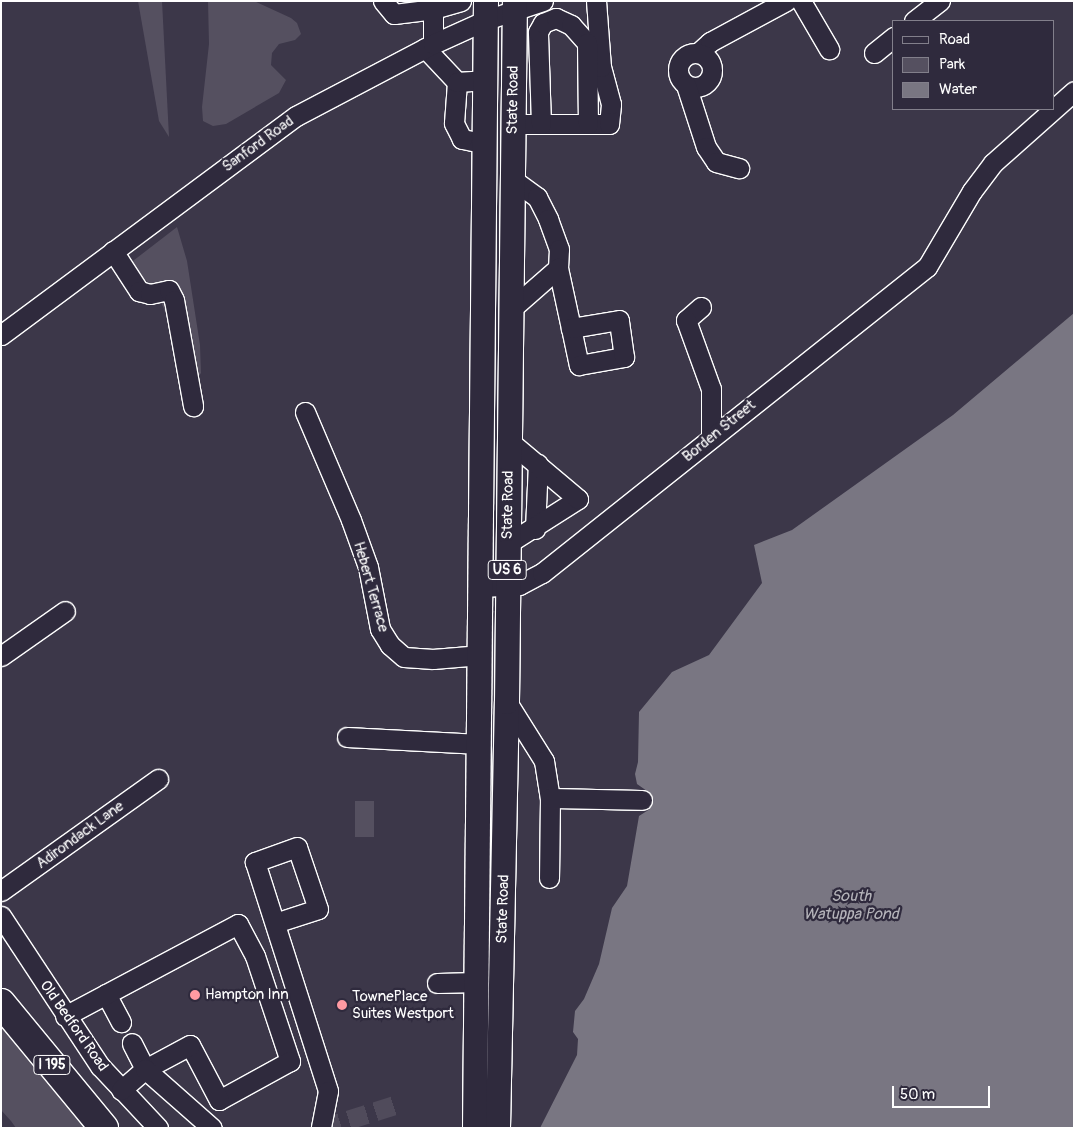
<!DOCTYPE html>
<style>
body{margin:0}
#map{position:relative;width:1075px;height:1129px;overflow:hidden;background:#3c3749;font-family:Pangolin,sans-serif}
div>[style]{position:absolute}
[style*='--x']{left:calc(var(--x)*1px);top:calc(var(--y)*1px);width:calc(var(--w)*1px);rotate:calc(var(--a)*1deg)}
.green>*{inset:0;background:#555060;transform-origin:0 0}
.water>*{inset:0;background:#797682}
.minor-tunnel>*{height:19px;margin-top:-9.5px;transform-origin:0;background:repeating-linear-gradient(90deg,#504b5b 0 19px,transparent 0 28px)}
.roads{filter:drop-shadow(1px 0 #fff) drop-shadow(-1px 0 #fff) drop-shadow(0 1px #fff) drop-shadow(0 -1px #fff)}
.minor>*{height:19px;margin:-9.5px;padding:0 9.5px;transform-origin:9.5px;border-radius:9.5px;background:#2f2a3d}
.minor>.ring{margin:-9.5px;padding:0;box-sizing:content-box;background:none;border:19px solid #2f2a3d;border-radius:50%}
.major>*{height:24px;margin:-12px;padding:0 12px;transform-origin:12px;border-radius:12px;background:#2f2a3d}
.highway>*{height:28px;margin:-14px;padding:0 14px;transform-origin:14px;border-radius:14px;background:#2f2a3d}
.dots>*{width:14px;height:14px;translate:-50% -50%;box-sizing:border-box;border:2px solid #2f2a3d;border-radius:50%}
span{translate:-50% -50%;white-space:nowrap;text-align:center;line-height:1.15;-webkit-text-stroke:4.5px #2f2a3d;paint-order:stroke}
.shield-label span{padding:1px 4px;background:#2f2a3d;border:1px solid;border-radius:4px;-webkit-text-stroke-width:0}
.shield-label{font-size:14px;color:#fff;font-weight:700}
.street-label{font-size:15px;color:#fff}
.poi-label{font-size:15px;color:#fff}
.left{translate:0 -50%;text-align:left}
.water-label{font-size:16px;color:#b5b4ba;font-style:italic}
.frame{position:absolute;inset:0;border:2px solid #fff;pointer-events:none}
.legend{position:absolute;left:892px;top:20px;width:162px;height:90px;box-sizing:border-box;background:#2f2a3d;border:1px solid #827f8b;margin:0;padding:6px 9px;list-style:none;font-size:15px;color:#fff}
.legend li{display:flex;align-items:center;gap:10px;height:25px}
.legend b{width:25px;border:1px solid #827f8b}
.scale{position:absolute;left:892px;top:1086px;width:98px;height:22px;box-sizing:border-box;border:2px solid #fff;border-top:0;padding-left:6px;font-size:15px;line-height:18px;white-space:nowrap;color:#fff;-webkit-text-stroke:4px #2f2a3d;paint-order:stroke}
</style>
<div id="map">
<div class="green">
<i style="clip-path:polygon(138px 1px,162px 1px,169px 137px,159px 121px)"></i>
<i style="clip-path:polygon(208px 1px,254px 1px,291px 18px,297px 23px,301px 34px,295px 40px,279px 44px,272px 53px,271px 65px,286px 80px,279px 93px,226px 124px,213px 126px,203px 121px,202px 107px,209px 44px)"></i>
<i style="clip-path:polygon(177px 227px,187px 261px,200px 345px,201px 373px,196px 380px,155px 289px,129px 264px)"></i>
<i style="clip-path:polygon(490px 611px,498px 611px,493px 958px,483px 958px)"></i>
<i style="left:355px;top:801px;width:19px;height:36px"></i>
<i style="clip-path:polygon(1px 1023px,87px 1128px,16px 1128px,11px 1121px,1px 1110px)"></i>
</div>
<div class="water">
<i style="clip-path:polygon(1074px 313px,1074px 1128px,540px 1128px,577px 1055px,578px 1039px,573px 1032px,575px 1011px,584px 999px,599px 964px,612px 908px,627px 886px,639px 816px,650px 809px,643px 805px,647px 791px,637px 784px,635px 774px,638px 762px,639px 712px,672px 672px,709px 655px,762px 583px,754px 545px,792px 530px,953px 415px)"></i>
</div>
<div class="minor-tunnel">
<i style="--x:322;--y:1128;--w:77;--a:-17.5"></i>
</div>
<div class="roads">
<div class="minor">
<i style="--x:383;--y:1;--w:17;--a:50"></i>
<i style="--x:394;--y:14;--w:39;--a:-7"></i>
<i style="--x:433;--y:9;--w:29;--a:-16"></i>
<i style="--x:433;--y:1;--w:43;--a:90"></i>
<i style="--x:801;--y:1;--w:56;--a:59.7"></i>
<i style="--x:914;--y:21;--w:33;--a:-38"></i>
<i style="--x:425;--y:48;--w:47;--a:46.7"></i>
<i style="--x:699;--y:52;--w:15;--a:-42"></i>
<i style="--x:710;--y:42;--w:86;--a:-28.3"></i>
<i class="ring" style="left:678px;top:53px;width:15px;height:15px"></i>
<i style="--x:874;--y:53;--w:26;--a:-39"></i>
<i style="--x:686;--y:85;--w:65;--a:72.1"></i>
<i style="--x:706;--y:147;--w:18;--a:56"></i>
<i style="--x:716;--y:162;--w:24;--a:15"></i>
<i style="--x:513;--y:124;--w:96;--a:0"></i>
<i style="--x:609;--y:124;--w:20;--a:-84"></i>
<i style="--x:611;--y:104;--w:38;--a:-105"></i>
<i style="--x:601;--y:67;--w:66;--a:-94.3"></i>
<i style="--x:541;--y:124;--w:92;--a:-91.9"></i>
<i style="--x:538;--y:32;--w:10;--a:-61"></i>
<i style="--x:543;--y:23;--w:14;--a:-21"></i>
<i style="--x:556;--y:18;--w:17;--a:25"></i>
<i style="--x:571;--y:25;--w:24;--a:48"></i>
<i style="--x:587;--y:43;--w:81;--a:89.3"></i>
<i style="--x:486;--y:144;--w:25;--a:-168"></i>
<i style="--x:462;--y:139;--w:18;--a:-117"></i>
<i style="--x:454;--y:123;--w:41;--a:-85.8"></i>
<i style="--x:457;--y:82;--w:30;--a:-4"></i>
<i style="--x:512;--y:179;--w:31;--a:36"></i>
<i style="--x:537;--y:197;--w:25;--a:63"></i>
<i style="--x:548;--y:219;--w:32;--a:70"></i>
<i style="--x:559;--y:249;--w:19;--a:93"></i>
<i style="--x:558;--y:268;--w:61;--a:77.8"></i>
<i style="--x:571;--y:328;--w:38;--a:78"></i>
<i style="--x:579;--y:365;--w:46;--a:-10.1"></i>
<i style="--x:624;--y:357;--w:37;--a:-98"></i>
<i style="--x:619;--y:320;--w:49;--a:170.5"></i>
<i style="--x:113;--y:251;--w:48;--a:57"></i>
<i style="--x:139;--y:291;--w:11;--a:15"></i>
<i style="--x:150;--y:294;--w:19;--a:-12"></i>
<i style="--x:169;--y:290;--w:11;--a:63"></i>
<i style="--x:174;--y:300;--w:108;--a:79.8"></i>
<i style="--x:701;--y:307;--w:20;--a:139"></i>
<i style="--x:686;--y:320;--w:73;--a:70.1"></i>
<i style="--x:711;--y:389;--w:48;--a:90"></i>
<i style="--x:510;--y:310;--w:64;--a:-41.2"></i>
<i style="--x:1;--y:335;--w:367;--a:-36.6"></i>
<i style="--x:296;--y:116;--w:155;--a:-27.7"></i>
<i style="--x:433;--y:44;--w:58;--a:-24.4"></i>
<i style="--x:486;--y:20;--w:60;--a:-18.4"></i>
<i style="--x:305;--y:412;--w:117;--a:66.9"></i>
<i style="--x:351;--y:520;--w:50;--a:70.1"></i>
<i style="--x:368;--y:567;--w:63;--a:79"></i>
<i style="--x:380;--y:629;--w:19;--a:58"></i>
<i style="--x:390;--y:645;--w:18;--a:41"></i>
<i style="--x:404;--y:657;--w:29;--a:4"></i>
<i style="--x:433;--y:659;--w:48;--a:-4.8"></i>
<i style="--x:535;--y:529;--w:65;--a:-87.4"></i>
<i style="--x:507;--y:544;--w:84;--a:-32.4"></i>
<i style="--x:578;--y:499;--w:90;--a:-140"></i>
<i style="--x:482;--y:587;--w:37;--a:-3"></i>
<i style="--x:519;--y:585;--w:26;--a:-28"></i>
<i style="--x:542;--y:573;--w:492;--a:-38.5"></i>
<i style="--x:927;--y:267;--w:88;--a:-59.4"></i>
<i style="--x:972;--y:191;--w:35;--a:-53"></i>
<i style="--x:993;--y:163;--w:108;--a:-41.6"></i>
<i style="--x:1;--y:656;--w:78;--a:-35.1"></i>
<i style="--x:507;--y:702;--w:70;--a:57.9"></i>
<i style="--x:544;--y:761;--w:37;--a:81"></i>
<i style="--x:550;--y:798;--w:80;--a:90.7"></i>
<i style="--x:347;--y:737;--w:133;--a:3"></i>
<i style="--x:550;--y:798;--w:92;--a:1.2"></i>
<i style="--x:1;--y:891;--w:193;--a:-35.5"></i>
<i style="--x:1;--y:916;--w:180;--a:56.6"></i>
<i style="--x:100;--y:1066;--w:85;--a:46.9"></i>
<i style="--x:275;--y:923;--w:45;--a:-18"></i>
<i style="--x:318;--y:909;--w:65;--a:-108.7"></i>
<i style="--x:297;--y:847;--w:45;--a:160.3"></i>
<i style="--x:255;--y:862;--w:240;--a:72.3"></i>
<i style="--x:328;--y:1091;--w:38;--a:101"></i>
<i style="--x:437;--y:983;--w:40;--a:-1.4"></i>
<i style="--x:106;--y:994;--w:32;--a:62"></i>
<i style="--x:65;--y:1016;--w:196;--a:-28"></i>
<i style="--x:238;--y:924;--w:36;--a:62"></i>
<i style="--x:255;--y:956;--w:111;--a:71.6"></i>
<i style="--x:290;--y:1061;--w:81;--a:151.2"></i>
<i style="--x:219;--y:1100;--w:62;--a:-117.8"></i>
<i style="--x:190;--y:1045;--w:51;--a:151.9"></i>
<i style="--x:145;--y:1069;--w:29;--a:-117"></i>
<i style="--x:121;--y:1090;--w:32;--a:-41"></i>
<i style="--x:145;--y:1069;--w:89;--a:41.4"></i>
</div>
<div class="major">
<i style="--x:475;--y:1128;--w:1127;--a:-89.44"></i>
<i style="--x:498;--y:1128;--w:426;--a:-88.8"></i>
<i style="--x:507;--y:702;--w:701;--a:-89.35"></i>
</div>
<div class="highway">
<i style="--x:1;--y:1003;--w:162;--a:50.5"></i>
</div>
</div>
<div class="dots">
<i style="left:195px;top:995px;background:#ff9aa2"></i>
<i style="left:342px;top:1005px;background:#ff9aa2"></i>
</div>
<div class="shield-label">
<span style="left:507px;top:570px">US 6</span>
<span style="left:52px;top:1065px">I 195</span>
</div>
<div class="street-label">
<span style="left:513px;top:100px;rotate:-89deg">State Road</span>
<span style="left:258px;top:144px;rotate:-36deg">Sanford Road</span>
<span style="left:719px;top:431px;rotate:-39deg">Borden Street</span>
<span style="left:508px;top:505px;rotate:-89deg">State Road</span>
<span style="left:371px;top:587px;rotate:74deg">Hebert Terrace</span>
<span style="left:80px;top:835px;rotate:-36deg">Adirondack Lane</span>
<span style="left:503px;top:909px;rotate:-88deg">State Road</span>
<span style="left:74px;top:1026px;rotate:55deg">Old Bedford Road</span>
</div>
<div class="poi-label">
<span class="left" style="left:205px;top:995px">Hampton Inn</span>
<span class="left" style="left:352px;top:1005px">TownePlace<br>Suites Westport</span>
</div>
<div class="water-label">
<span style="left:851px;top:905px">South<br>Watuppa Pond</span>
</div>
<div class="frame"></div>
<ul class="legend">
<li><b style="height:6px;background:#2f2a3d"></b>Road</li>
<li><b style="height:14px;background:#555060"></b>Park</li>
<li><b style="height:14px;background:#797682"></b>Water</li>
</ul>
<div class="scale">50 m</div>
</div>
